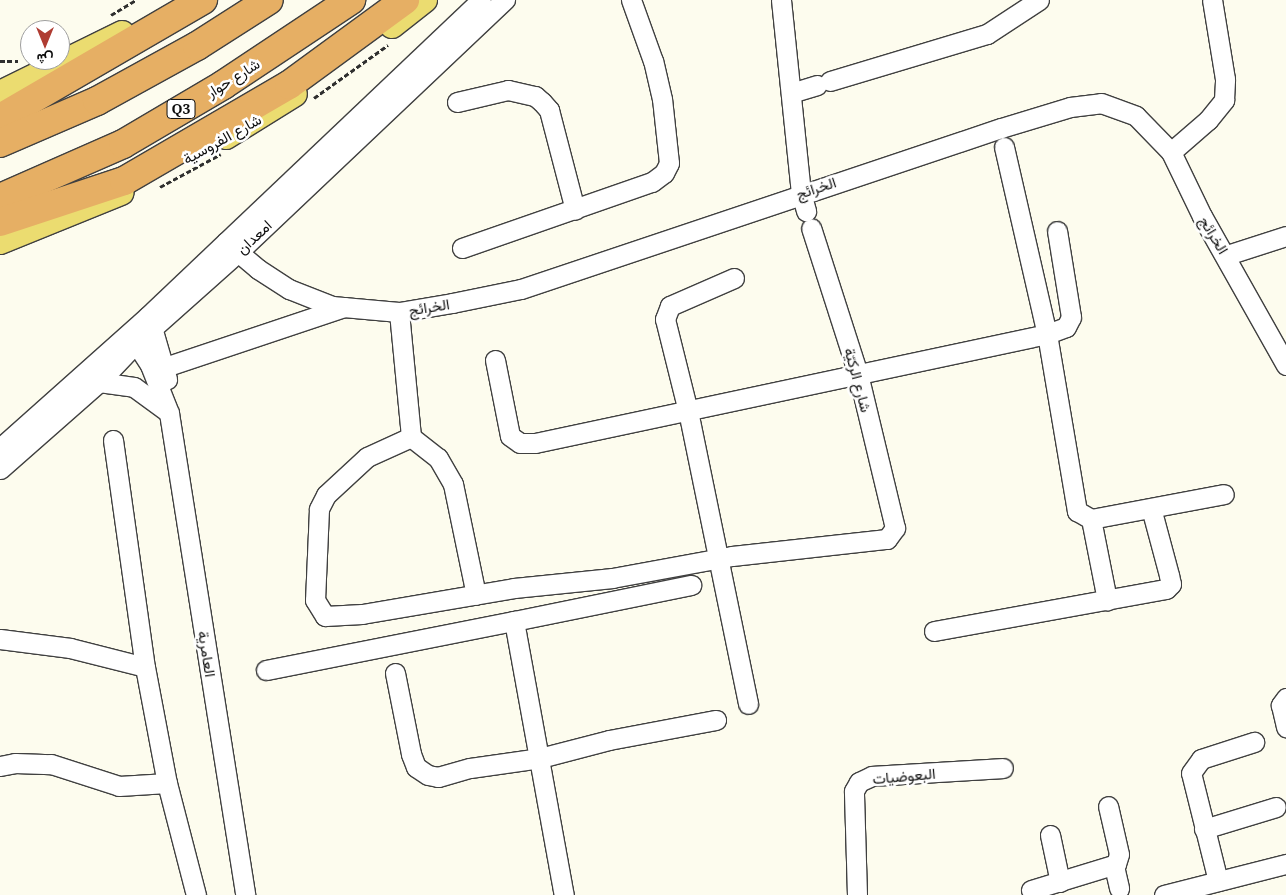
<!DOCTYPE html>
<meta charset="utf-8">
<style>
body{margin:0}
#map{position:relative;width:1286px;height:895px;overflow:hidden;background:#fdfcee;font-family:"Noto Serif",Vazirmatn,serif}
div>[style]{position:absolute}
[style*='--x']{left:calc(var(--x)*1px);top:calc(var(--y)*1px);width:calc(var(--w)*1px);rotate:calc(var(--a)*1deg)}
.path>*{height:3px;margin-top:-1.5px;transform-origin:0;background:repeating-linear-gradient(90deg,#2f2f2f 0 5px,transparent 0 7.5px)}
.roads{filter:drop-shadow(1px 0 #404040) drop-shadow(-1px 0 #404040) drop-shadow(0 1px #404040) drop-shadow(0 -1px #404040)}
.minor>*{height:19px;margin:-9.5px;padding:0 9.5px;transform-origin:9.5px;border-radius:9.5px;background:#fff}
.major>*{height:24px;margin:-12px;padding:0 12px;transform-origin:12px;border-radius:12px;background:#ebdc70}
.highway>*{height:28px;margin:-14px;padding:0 14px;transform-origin:14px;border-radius:14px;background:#e6af64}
span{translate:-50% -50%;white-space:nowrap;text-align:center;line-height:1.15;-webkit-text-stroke:5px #fff;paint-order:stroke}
.shield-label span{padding:1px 4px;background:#fff;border:1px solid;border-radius:4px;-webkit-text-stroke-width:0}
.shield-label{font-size:14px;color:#0d0d0d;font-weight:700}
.street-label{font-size:15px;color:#0d0d0d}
.north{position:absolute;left:20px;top:20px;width:50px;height:50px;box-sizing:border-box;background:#fff;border:1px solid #9e9e9e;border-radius:50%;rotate:180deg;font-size:14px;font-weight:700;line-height:20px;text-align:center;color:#0d0d0d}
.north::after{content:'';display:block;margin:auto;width:18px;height:22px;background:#af3c32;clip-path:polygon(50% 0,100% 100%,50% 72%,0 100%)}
</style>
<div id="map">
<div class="path">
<i style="--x:111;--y:15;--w:29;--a:-31"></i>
<i style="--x:0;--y:61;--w:18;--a:0"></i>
<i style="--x:314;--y:98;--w:91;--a:-35.6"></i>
<i style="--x:160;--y:187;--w:69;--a:-28.4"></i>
</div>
<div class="roads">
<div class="minor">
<i style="--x:781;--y:0;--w:194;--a:84.1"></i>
<i style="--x:801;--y:193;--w:19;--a:74"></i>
<i style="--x:830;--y:81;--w:164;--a:-16.7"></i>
<i style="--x:987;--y:34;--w:62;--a:-33.2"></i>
<i style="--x:791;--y:93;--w:27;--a:-17"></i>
<i style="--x:457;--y:102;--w:52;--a:-13.2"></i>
<i style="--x:508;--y:90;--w:28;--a:13"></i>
<i style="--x:535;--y:96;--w:9;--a:41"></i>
<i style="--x:542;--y:102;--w:11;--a:49"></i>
<i style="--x:549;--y:110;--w:103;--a:75.4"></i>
<i style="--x:1004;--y:147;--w:192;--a:77.1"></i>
<i style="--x:1047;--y:334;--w:180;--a:80.4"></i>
<i style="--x:1077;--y:511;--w:16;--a:30"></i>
<i style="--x:1091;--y:519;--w:135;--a:-10.6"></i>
<i style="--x:1171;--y:152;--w:49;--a:-40.9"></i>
<i style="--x:1208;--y:120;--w:26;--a:-51"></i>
<i style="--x:1224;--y:100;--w:21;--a:-87"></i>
<i style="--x:1225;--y:79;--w:80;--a:-99.3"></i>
<i style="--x:226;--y:242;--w:42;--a:40.2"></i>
<i style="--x:258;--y:269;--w:37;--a:33"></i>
<i style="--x:289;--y:289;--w:46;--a:21.6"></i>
<i style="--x:332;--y:306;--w:67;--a:5.1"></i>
<i style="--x:399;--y:312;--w:54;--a:-9.6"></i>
<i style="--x:452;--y:303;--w:70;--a:-11.5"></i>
<i style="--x:521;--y:289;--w:506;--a:-18.54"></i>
<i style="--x:1001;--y:128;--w:72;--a:-16.9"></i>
<i style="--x:1070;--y:107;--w:31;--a:-7"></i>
<i style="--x:1101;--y:103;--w:37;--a:20"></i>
<i style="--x:1136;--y:116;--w:50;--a:45.8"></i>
<i style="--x:1171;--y:152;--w:71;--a:64.2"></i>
<i style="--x:1202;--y:216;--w:171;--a:60.6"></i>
<i style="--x:462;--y:248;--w:201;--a:-19.2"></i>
<i style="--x:652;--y:182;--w:15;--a:-37"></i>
<i style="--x:664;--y:173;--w:11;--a:-63"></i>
<i style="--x:669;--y:163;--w:64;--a:-96.2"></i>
<i style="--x:662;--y:99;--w:39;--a:-103"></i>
<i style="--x:653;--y:61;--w:65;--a:-109.8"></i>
<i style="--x:1227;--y:255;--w:62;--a:-17.9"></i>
<i style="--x:734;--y:278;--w:70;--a:156.4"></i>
<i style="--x:670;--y:306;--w:14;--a:111"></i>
<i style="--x:665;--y:319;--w:95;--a:76"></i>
<i style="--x:688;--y:411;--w:299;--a:78.4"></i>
<i style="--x:399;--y:312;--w:126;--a:84.5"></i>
<i style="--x:411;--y:437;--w:34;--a:38"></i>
<i style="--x:438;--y:458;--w:30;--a:60"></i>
<i style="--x:453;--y:484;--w:113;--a:78.3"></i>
<i style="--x:149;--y:317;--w:65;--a:73.8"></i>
<i style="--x:130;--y:334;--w:37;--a:57"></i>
<i style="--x:150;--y:365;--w:52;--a:68.4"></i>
<i style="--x:169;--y:413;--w:488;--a:81"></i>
<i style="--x:495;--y:360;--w:77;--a:78.8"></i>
<i style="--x:510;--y:436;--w:12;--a:35"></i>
<i style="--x:520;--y:443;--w:15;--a:0"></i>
<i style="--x:535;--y:443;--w:523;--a:-12.02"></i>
<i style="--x:1047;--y:334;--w:20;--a:-20"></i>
<i style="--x:1066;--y:327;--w:11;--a:-63"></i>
<i style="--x:1071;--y:317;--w:87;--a:-99.2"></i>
<i style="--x:165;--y:367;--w:189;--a:-18.5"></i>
<i style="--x:99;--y:382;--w:35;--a:8"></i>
<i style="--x:134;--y:387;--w:42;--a:36.3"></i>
<i style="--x:411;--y:437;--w:48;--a:155.6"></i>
<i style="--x:367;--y:457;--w:56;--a:137.2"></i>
<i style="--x:326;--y:495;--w:16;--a:117"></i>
<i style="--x:319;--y:509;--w:91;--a:92.5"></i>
<i style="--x:315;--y:600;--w:19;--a:58"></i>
<i style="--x:325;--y:616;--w:37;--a:-3"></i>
<i style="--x:362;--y:614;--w:154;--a:-9.7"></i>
<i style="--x:514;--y:588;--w:99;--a:-5.8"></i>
<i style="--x:612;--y:578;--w:122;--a:-10.4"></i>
<i style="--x:732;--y:556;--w:156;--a:-6.3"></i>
<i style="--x:887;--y:539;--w:14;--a:-54"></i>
<i style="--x:895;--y:528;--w:158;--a:-103.5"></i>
<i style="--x:858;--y:374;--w:153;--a:-107.8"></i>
<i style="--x:113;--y:440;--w:229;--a:82"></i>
<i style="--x:145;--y:667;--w:118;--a:79.3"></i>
<i style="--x:167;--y:783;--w:116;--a:75.5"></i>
<i style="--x:0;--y:448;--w:198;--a:-41.7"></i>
<i style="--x:148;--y:316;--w:459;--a:-43.5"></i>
<i style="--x:0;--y:469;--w:132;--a:-41.3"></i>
<i style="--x:99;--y:382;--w:54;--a:-46.5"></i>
<i style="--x:136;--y:343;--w:135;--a:-41.7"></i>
<i style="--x:237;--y:253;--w:369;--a:-43.4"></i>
<i style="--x:1091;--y:519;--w:83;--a:78.8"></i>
<i style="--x:514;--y:621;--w:181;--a:-11.5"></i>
<i style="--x:934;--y:631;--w:236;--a:-10.3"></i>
<i style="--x:1166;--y:589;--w:7;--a:-45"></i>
<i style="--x:1171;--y:584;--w:9;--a:-103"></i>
<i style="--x:1169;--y:575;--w:69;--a:-105"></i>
<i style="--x:0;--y:639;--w:71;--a:7.3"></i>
<i style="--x:70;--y:648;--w:77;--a:14.2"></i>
<i style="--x:266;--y:670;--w:253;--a:-11.2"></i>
<i style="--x:514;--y:621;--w:279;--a:79.7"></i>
<i style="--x:395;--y:673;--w:83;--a:78.8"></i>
<i style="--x:411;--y:754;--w:14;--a:69"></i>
<i style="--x:416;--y:767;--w:14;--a:34"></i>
<i style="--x:428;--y:775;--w:10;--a:11"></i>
<i style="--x:438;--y:777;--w:33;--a:-16"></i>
<i style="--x:470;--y:768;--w:71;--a:-8.1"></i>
<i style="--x:540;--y:758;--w:71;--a:-14.6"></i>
<i style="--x:609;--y:740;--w:109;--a:-10.6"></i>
<i style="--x:1286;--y:698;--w:9;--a:126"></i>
<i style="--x:1281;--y:705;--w:23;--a:77"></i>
<i style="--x:0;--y:766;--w:15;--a:-11"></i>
<i style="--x:15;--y:763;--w:36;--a:2"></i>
<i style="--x:51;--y:764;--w:71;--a:17.9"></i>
<i style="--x:119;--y:786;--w:48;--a:-3.6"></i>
<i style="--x:1204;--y:829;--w:75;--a:-17"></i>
<i style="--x:1050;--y:835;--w:48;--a:78"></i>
<i style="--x:1114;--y:866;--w:23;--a:77"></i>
<i style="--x:1218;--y:881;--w:111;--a:-104"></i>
<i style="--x:1191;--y:773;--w:17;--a:-54"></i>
<i style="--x:1201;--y:759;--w:56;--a:-17.8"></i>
<i style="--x:1031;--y:890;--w:89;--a:-17"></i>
<i style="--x:1116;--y:864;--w:10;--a:-73"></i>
<i style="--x:1119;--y:854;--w:49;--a:-102.9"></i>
<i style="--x:857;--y:895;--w:104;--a:-91.7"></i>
<i style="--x:854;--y:791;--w:10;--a:-61"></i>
<i style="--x:859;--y:782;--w:14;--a:-25"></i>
<i style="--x:872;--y:776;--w:131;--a:-3.5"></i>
<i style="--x:1164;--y:895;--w:126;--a:-14.3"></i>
</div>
<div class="major">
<i style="--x:392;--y:26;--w:42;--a:-38.2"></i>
<i style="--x:0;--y:93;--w:136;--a:-26.2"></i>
<i style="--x:226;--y:137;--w:81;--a:-31.9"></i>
<i style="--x:0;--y:242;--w:131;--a:-22"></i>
</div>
<div class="highway">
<i style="--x:0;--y:118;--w:235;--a:-30.2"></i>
<i style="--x:0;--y:143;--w:106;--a:-23.4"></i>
<i style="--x:97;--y:101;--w:114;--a:-28.8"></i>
<i style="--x:197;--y:46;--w:85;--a:-32.6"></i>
<i style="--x:0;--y:198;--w:134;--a:-23.7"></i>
<i style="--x:123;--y:144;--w:116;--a:-30.5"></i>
<i style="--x:223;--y:85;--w:154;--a:-33.6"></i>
<i style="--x:0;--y:222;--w:131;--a:-18.3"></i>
<i style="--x:124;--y:181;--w:191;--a:-30.2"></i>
<i style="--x:289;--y:85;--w:144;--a:-36.2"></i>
</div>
</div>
<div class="shield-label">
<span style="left:181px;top:109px">Q3</span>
</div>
<div class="street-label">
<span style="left:233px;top:78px;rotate:-32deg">شارع حوار</span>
<span style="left:222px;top:139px;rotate:-29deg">شارع الفروسية</span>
<span style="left:816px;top:188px;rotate:-18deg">الخرائج</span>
<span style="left:1214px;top:235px;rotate:59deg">الخرائج</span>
<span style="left:254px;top:237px;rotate:-43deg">امعدان</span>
<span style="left:429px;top:307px;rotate:-9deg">الخرائج</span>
<span style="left:858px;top:380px;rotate:75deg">شارع الركيّة</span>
<span style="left:207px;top:654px;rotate:81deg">العامرية</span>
<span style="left:904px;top:776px;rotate:-5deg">البعوضيات</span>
</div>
<div class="north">ش</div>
</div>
